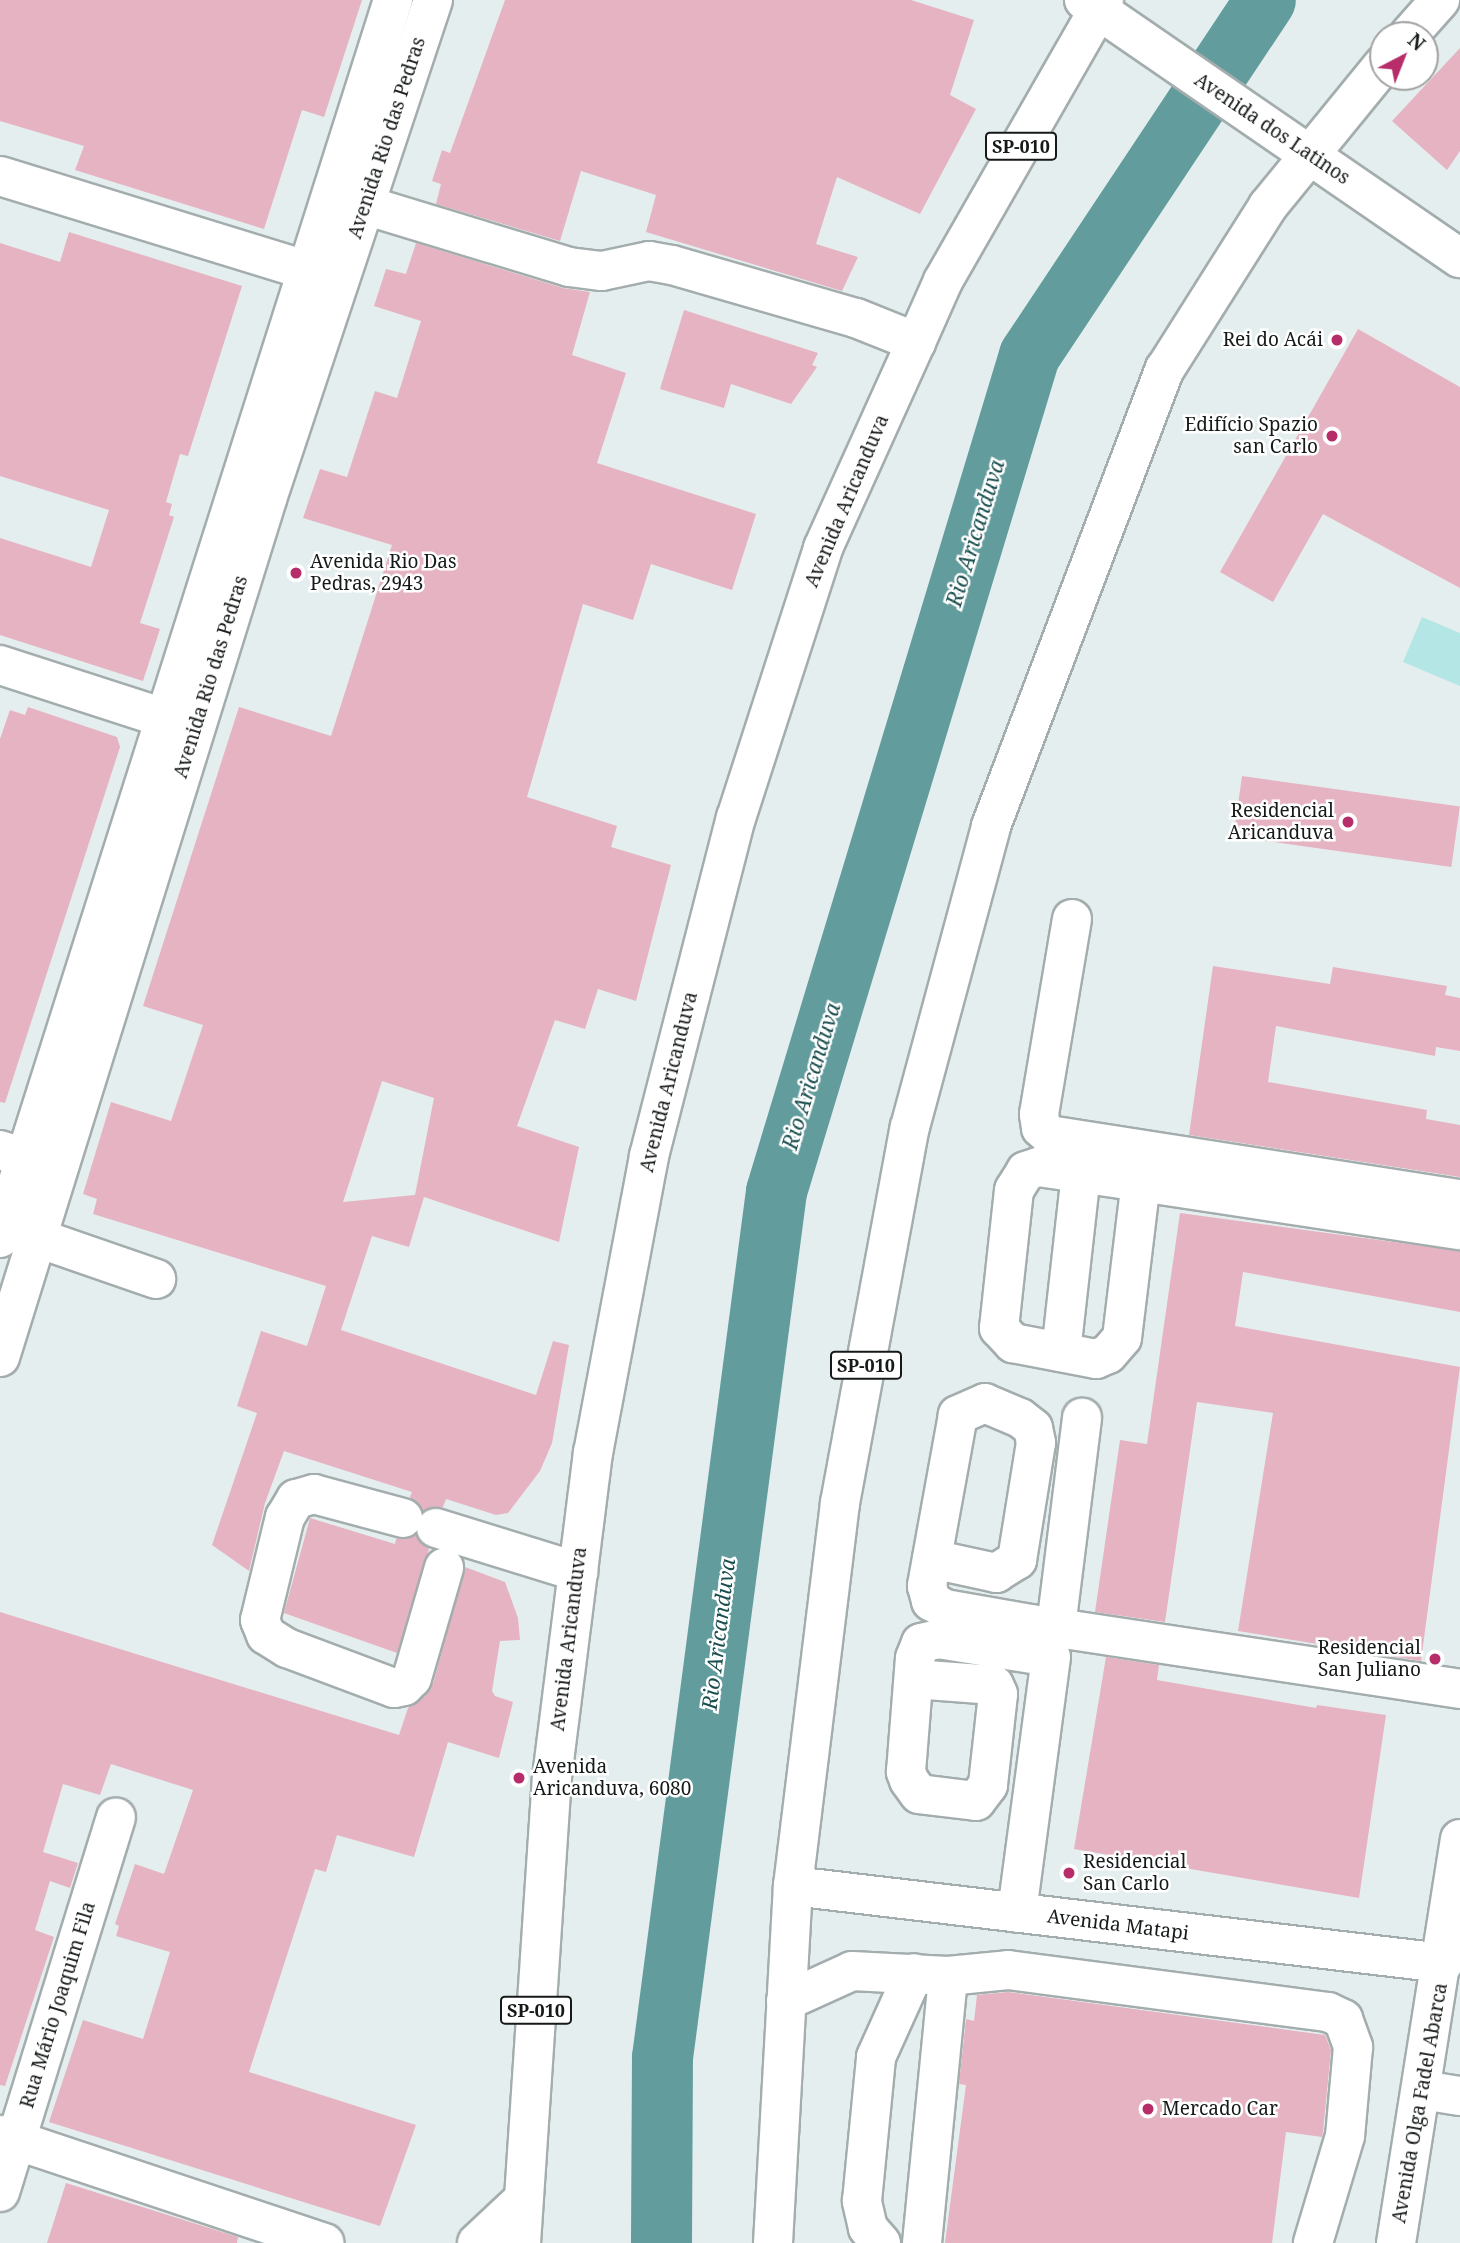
<!DOCTYPE html>
<meta charset="utf-8">
<style>
body{margin:0}
#map{position:relative;width:1460px;height:2243px;overflow:hidden;background:#e5eeee;font-family:"Noto Serif",serif}
div>[style]{position:absolute}
[style*='--x']{left:calc(var(--x)*1px);top:calc(var(--y)*1px);width:calc(var(--w)*1px);rotate:calc(var(--a)*1deg)}
.green>*{inset:0;background:#b4e6e6}
.river>*{height:61px;margin:-30.5px;padding:0 30.5px;transform-origin:30.5px;border-radius:30.5px;background:#629c9d}
.building>*{inset:0;background:#e5b3c2;transform-origin:0 0}
.roads{filter:drop-shadow(2px 0 #a4adad) drop-shadow(-2px 0 #a4adad) drop-shadow(0 2px #a4adad) drop-shadow(0 -2px #a4adad)}
.minor>*{height:38px;margin:-19px;padding:0 19px;transform-origin:19px;border-radius:19px;background:#fff}
.major>*{height:38px;margin:-19px;padding:0 19px;transform-origin:19px;border-radius:19px;background:#fff}
.highway>*{height:38px;margin:-19px;padding:0 19px;transform-origin:19px;border-radius:19px;background:#fff}
.dots>*{width:19px;height:19px;translate:-50% -50%;box-sizing:border-box;border:4px solid #fff;border-radius:50%}
span{translate:-50% -50%;white-space:nowrap;text-align:center;line-height:1.15;-webkit-text-stroke:5px #fff;paint-order:stroke}
.shield-label span{padding:2px 5px;background:#fff;border:2px solid;border-radius:5px;-webkit-text-stroke-width:0}
.shield-label{font-size:18px;color:#161919;font-weight:700}
.street-label{font-size:19px;color:#161919}
.poi-label{font-size:19px;color:#161919}
.right{translate:-100% -50%;text-align:right}
.left{translate:0 -50%;text-align:left}
.water-label{font-size:21px;color:#194d4e;font-style:italic}
.north{position:absolute;left:1369px;top:21px;width:70px;height:70px;box-sizing:border-box;background:#fff;border:2px solid #a2a3a3;border-radius:50%;rotate:42deg;font-size:19px;font-weight:700;line-height:28px;text-align:center;color:#161919}
.north::after{content:'';display:block;margin:auto;width:24px;height:32px;background:#b72d69;clip-path:polygon(50% 0,100% 100%,50% 72%,0 100%)}
</style>
<div id="map">
<div class="green">
<i style="clip-path:polygon(1422px 617px,1460px 633px,1460px 686px,1403px 662px)"></i>
</div>
<div class="river">
<i style="--x:661;--y:2243;--w:186;--a:-89.7"></i>
<i style="--x:662;--y:2057;--w:873;--a:-82.5"></i>
<i style="--x:776;--y:1191;--w:873;--a:-73.16"></i>
<i style="--x:1029;--y:355;--w:426;--a:-56.4"></i>
</div>
<div class="building">
<i style="clip-path:polygon(0 0,362px 0,324px 117px,302px 110px,264px 229px,75px 170px,84px 146px,0 121px)"></i>
<i style="clip-path:polygon(505px 0,911px 0,974px 20px,950px 95px,976px 109px,920px 214px,837px 177px,816px 244px,858px 257px,842px 291px,646px 232px,656px 195px,581px 171px,560px 241px,436px 204px,441px 184px,432px 181px,442px 150px,450px 153px)"></i>
<i style="clip-path:polygon(1460px 48px,1460px 151px,1447px 170px,1392px 121px)"></i>
<i style="clip-path:polygon(69px 232px,242px 286px,188px 456px,180px 454px,166px 502px,172px 504px,169px 515px,174px 517px,140px 623px,160px 629px,143px 681px,0 635px,0 538px,91px 567px,109px 510px,0 476px,0 243px,60px 262px)"></i>
<i style="clip-path:polygon(evenodd,416px 243px,563px 288px,590px 292px,572px 355px,626px 373px,597px 463px,756px 514px,732px 590px,651px 564px,633px 620px,583px 604px,527px 797px,617px 826px,611px 847px,671px 865px,636px 1001px,598px 989px,585px 1029px,555px 1020px,517px 1126px,579px 1147px,559px 1242px,424px 1197px,409px 1247px,372px 1236px,341px 1330px,536px 1395px,553px 1341px,569px 1345px,552px 1443px,540px 1471px,508px 1513px,496px 1515px,446px 1499px,443px 1507px,423px 1511px,410px 1497px,412px 1492px,284px 1451px,265px 1503px,249px 1571px,212px 1545px,257px 1413px,237px 1406px,261px 1331px,307px 1346px,326px 1286px,93px 1214px,97px 1199px,83px 1194px,111px 1102px,171px 1121px,203px 1025px,143px 1006px,239px 707px,331px 736px,392px 545px,303px 518px,320px 469px,347px 477px,375px 391px,397px 398px,421px 321px,374px 306px,386px 269px,406px 274px,416px 243px,382px 1081px,434px 1098px,415px 1195px,343px 1202px,382px 1081px)"></i>
<i style="clip-path:polygon(684px 310px,818px 353px,812px 365px,817px 367px,791px 404px,731px 384px,724px 408px,660px 389px)"></i>
<i style="clip-path:polygon(1358px 329px,1460px 387px,1460px 588px,1323px 514px,1273px 602px,1220px 572px)"></i>
<i style="clip-path:polygon(28px 707px,117px 737px,120px 747px,5px 1103px,0 1102px,0 739px,10px 710px,25px 715px)"></i>
<i style="left:1242px;top:776px;width:220px;height:61px;rotate:8deg"></i>
<i style="clip-path:polygon(1213px 966px,1330px 984px,1333px 967px,1447px 986px,1445px 995px,1460px 998px,1460px 1051px,1436px 1047px,1435px 1056px,1276px 1026px,1268px 1082px,1427px 1110px,1426px 1119px,1460px 1125px,1460px 1177px,1189px 1135px)"></i>
<i style="clip-path:polygon(1180px 1213px,1460px 1251px,1460px 1312px,1243px 1272px,1235px 1326px,1460px 1367px,1421px 1661px,1238px 1631px,1273px 1413px,1197px 1402px,1165px 1622px,1095px 1612px,1120px 1440px,1147px 1444px)"></i>
<i style="clip-path:polygon(310px 1518px,395px 1544px,396px 1539px,416px 1535px,429px 1549px,397px 1653px,284px 1613px)"></i>
<i style="clip-path:polygon(465px 1567px,505px 1582px,518px 1618px,520px 1640px,500px 1641px,492px 1691px,495px 1696px,513px 1702px,499px 1758px,448px 1742px,414px 1857px,337px 1835px,326px 1872px,315px 1869px,249px 2072px,416px 2125px,380px 2226px,49px 2122px,83px 2020px,143px 2039px,170px 1952px,116px 1936px,119px 1926px,115px 1924px,135px 1864px,164px 1874px,193px 1790px,111px 1764px,100px 1795px,63px 1784px,43px 1852px,78px 1863px,70px 1888px,50px 1881px,35px 1930px,54px 1937px,5px 2086px,0 2085px,0 1612px,399px 1735px,408px 1708px,419px 1701px,433px 1684px)"></i>
<i style="clip-path:polygon(1106px 1657px,1159px 1665px,1157px 1680px,1316px 1708px,1317px 1705px,1386px 1715px,1359px 1898px,1074px 1849px)"></i>
<i style="clip-path:polygon(1008px 1992px,1325px 2035px,1331px 2050px,1323px 2132px,1322px 2137px,1286px 2132px,1272px 2243px,945px 2243px,966px 2085px,959px 2084px,966px 2019px,974px 2021px,977px 1995px)"></i>
<i style="clip-path:polygon(66px 2183px,238px 2237px,237px 2243px,47px 2243px)"></i>
</div>
<div class="roads">
<div class="minor">
<i style="--x:0;--y:176;--w:355;--a:17.1"></i>
<i style="--x:365;--y:205;--w:213;--a:16.9"></i>
<i style="--x:569;--y:267;--w:33;--a:7"></i>
<i style="--x:602;--y:271;--w:48;--a:-12"></i>
<i style="--x:649;--y:261;--w:23;--a:10"></i>
<i style="--x:672;--y:265;--w:191;--a:16.1"></i>
<i style="--x:856;--y:318;--w:65;--a:21.8"></i>
<i style="--x:0;--y:665;--w:205;--a:17.9"></i>
<i style="--x:1072;--y:919;--w:198;--a:99.6"></i>
<i style="--x:1039;--y:1114;--w:14;--a:82"></i>
<i style="--x:1041;--y:1128;--w:11;--a:41"></i>
<i style="--x:1049;--y:1135;--w:416;--a:8.9"></i>
<i style="--x:0;--y:1150;--w:60;--a:17.5"></i>
<i style="--x:1141;--y:1182;--w:104;--a:-171.7"></i>
<i style="--x:1038;--y:1167;--w:13;--a:162"></i>
<i style="--x:1026;--y:1171;--w:22;--a:122"></i>
<i style="--x:1014;--y:1190;--w:139;--a:96.2"></i>
<i style="--x:999;--y:1328;--w:21;--a:47"></i>
<i style="--x:1013;--y:1343;--w:85;--a:10.9"></i>
<i style="--x:1096;--y:1359;--w:13;--a:-23"></i>
<i style="--x:1108;--y:1354;--w:21;--a:-49"></i>
<i style="--x:1122;--y:1338;--w:157;--a:-83.1"></i>
<i style="--x:1141;--y:1182;--w:323;--a:8.6"></i>
<i style="--x:6;--y:1227;--w:159;--a:19.1"></i>
<i style="--x:1061;--y:1352;--w:180;--a:-83.6"></i>
<i style="--x:403;--y:1518;--w:92;--a:-164.9"></i>
<i style="--x:314;--y:1494;--w:19;--a:164"></i>
<i style="--x:296;--y:1499;--w:21;--a:121"></i>
<i style="--x:285;--y:1517;--w:106;--a:103.6"></i>
<i style="--x:260;--y:1620;--w:16;--a:68"></i>
<i style="--x:266;--y:1635;--w:25;--a:32"></i>
<i style="--x:287;--y:1648;--w:114;--a:20.5"></i>
<i style="--x:394;--y:1688;--w:10;--a:-11"></i>
<i style="--x:404;--y:1686;--w:11;--a:-45"></i>
<i style="--x:412;--y:1678;--w:115;--a:-73.8"></i>
<i style="--x:436;--y:1528;--w:149;--a:17.2"></i>
<i style="--x:932;--y:1559;--w:66;--a:12.3"></i>
<i style="--x:996;--y:1573;--w:25;--a:-32"></i>
<i style="--x:1017;--y:1560;--w:119;--a:-80.8"></i>
<i style="--x:1036;--y:1443;--w:15;--a:-101"></i>
<i style="--x:1033;--y:1428;--w:16;--a:-142"></i>
<i style="--x:1020;--y:1418;--w:38;--a:-157"></i>
<i style="--x:985;--y:1403;--w:30;--a:156"></i>
<i style="--x:958;--y:1415;--w:174;--a:100.3"></i>
<i style="--x:927;--y:1586;--w:16;--a:75"></i>
<i style="--x:931;--y:1601;--w:16;--a:30"></i>
<i style="--x:945;--y:1609;--w:87;--a:9.9"></i>
<i style="--x:1031;--y:1624;--w:434;--a:8.6"></i>
<i style="--x:1056;--y:1627;--w:211;--a:-82.9"></i>
<i style="--x:914;--y:1679;--w:80;--a:4.3"></i>
<i style="--x:994;--y:1685;--w:10;--a:66"></i>
<i style="--x:998;--y:1694;--w:92;--a:96.3"></i>
<i style="--x:988;--y:1785;--w:20;--a:127"></i>
<i style="--x:976;--y:1801;--w:57;--a:-173"></i>
<i style="--x:919;--y:1794;--w:17;--a:-126"></i>
<i style="--x:909;--y:1780;--w:9;--a:-111"></i>
<i style="--x:906;--y:1772;--w:114;--a:-85.5"></i>
<i style="--x:915;--y:1658;--w:16;--a:-68"></i>
<i style="--x:921;--y:1643;--w:17;--a:-13"></i>
<i style="--x:938;--y:1639;--w:114;--a:9.1"></i>
<i style="--x:1051;--y:1657;--w:258;--a:97.6"></i>
<i style="--x:793;--y:1886;--w:655;--a:6.76"></i>
<i style="--x:786;--y:2001;--w:72;--a:-24.4"></i>
<i style="--x:852;--y:1971;--w:96;--a:3"></i>
<i style="--x:948;--y:1976;--w:60;--a:-5.7"></i>
<i style="--x:1008;--y:1970;--w:323;--a:7.5"></i>
<i style="--x:1328;--y:2012;--w:17;--a:25"></i>
<i style="--x:1343;--y:2019;--w:30;--a:70"></i>
<i style="--x:1353;--y:2047;--w:89;--a:95.1"></i>
<i style="--x:1345;--y:2136;--w:112;--a:106.7"></i>
<i style="--x:1422;--y:2090;--w:38;--a:9"></i>
<i style="--x:0;--y:2135;--w:342;--a:18.4"></i>
<i style="--x:0;--y:2192;--w:392;--a:-72.8"></i>
<i style="--x:881;--y:2243;--w:20;--a:-131"></i>
<i style="--x:868;--y:2228;--w:28;--a:-103"></i>
<i style="--x:862;--y:2201;--w:145;--a:-84.4"></i>
<i style="--x:876;--y:2057;--w:92;--a:-65.7"></i>
<i style="--x:922;--y:2243;--w:268;--a:-84.4"></i>
<i style="--x:1396;--y:2243;--w:409;--a:-81"></i>
</div>
<div class="major">
<i style="--x:1084;--y:0;--w:456;--a:34.5"></i>
<i style="--x:0;--y:1238;--w:1299;--a:-72.39"></i>
<i style="--x:0;--y:1357;--w:899;--a:-72.71"></i>
<i style="--x:267;--y:499;--w:526;--a:-71.6"></i>
<i style="--x:477;--y:2243;--w:63;--a:-43.1"></i>
</div>
<div class="highway">
<i style="--x:1409;--y:35;--w:47;--a:-48.5"></i>
<i style="--x:521;--y:2243;--w:467;--a:-86.2"></i>
<i style="--x:552;--y:1777;--w:327;--a:-82.8"></i>
<i style="--x:593;--y:1453;--w:302;--a:-79.3"></i>
<i style="--x:649;--y:1156;--w:349;--a:-75.6"></i>
<i style="--x:736;--y:818;--w:284;--a:-72.1"></i>
<i style="--x:823;--y:548;--w:226;--a:-65.7"></i>
<i style="--x:916;--y:342;--w:67;--a:-66.1"></i>
<i style="--x:943;--y:281;--w:324;--a:-60.2"></i>
<i style="--x:773;--y:2243;--w:358;--a:-86.8"></i>
<i style="--x:793;--y:1886;--w:386;--a:-83"></i>
<i style="--x:840;--y:1503;--w:382;--a:-79.5"></i>
<i style="--x:910;--y:1127;--w:312;--a:-74.9"></i>
<i style="--x:991;--y:826;--w:489;--a:-69.2"></i>
<i style="--x:1165;--y:369;--w:193;--a:-57.7"></i>
<i style="--x:1268;--y:206;--w:182;--a:-50.8"></i>
</div>
</div>
<div class="dots">
<i style="left:1337px;top:340px;background:#b72d69"></i>
<i style="left:1332px;top:436px;background:#b72d69"></i>
<i style="left:296px;top:573px;background:#b72d69"></i>
<i style="left:1348px;top:822px;background:#b72d69"></i>
<i style="left:1435px;top:1659px;background:#b72d69"></i>
<i style="left:519px;top:1778px;background:#b72d69"></i>
<i style="left:1069px;top:1873px;background:#b72d69"></i>
<i style="left:1148px;top:2109px;background:#b72d69"></i>
</div>
<div class="shield-label">
<span style="left:1021px;top:146px">SP-010</span>
<span style="left:866px;top:1365px">SP-010</span>
<span style="left:536px;top:2010px">SP-010</span>
</div>
<div class="street-label">
<span style="left:1272px;top:129px;rotate:34deg">Avenida dos Latinos</span>
<span style="left:387px;top:138px;rotate:-72deg">Avenida Rio das Pedras</span>
<span style="left:847px;top:501px;rotate:-67deg">Avenida Aricanduva</span>
<span style="left:211px;top:677px;rotate:-73deg">Avenida Rio das Pedras</span>
<span style="left:669px;top:1082px;rotate:-76deg">Avenida Aricanduva</span>
<span style="left:569px;top:1639px;rotate:-83deg">Avenida Aricanduva</span>
<span style="left:1118px;top:1925px;rotate:7deg">Avenida Matapi</span>
<span style="left:58px;top:2005px;rotate:-73deg">Rua Mário Joaquim Fila</span>
<span style="left:1420px;top:2103px;rotate:-80deg">Avenida Olga Fadel Abarca</span>
</div>
<div class="poi-label">
<span class="right" style="left:1323px;top:340px">Rei do Acái</span>
<span class="right" style="left:1318px;top:436px">Edifício Spazio<br>san Carlo</span>
<span class="left" style="left:310px;top:573px">Avenida Rio Das<br>Pedras, 2943</span>
<span class="right" style="left:1334px;top:822px">Residencial<br>Aricanduva</span>
<span class="right" style="left:1421px;top:1659px">Residencial<br>San Juliano</span>
<span class="left" style="left:533px;top:1778px">Avenida<br>Aricanduva, 6080</span>
<span class="left" style="left:1083px;top:1873px">Residencial<br>San Carlo</span>
<span class="left" style="left:1162px;top:2109px">Mercado Car</span>
</div>
<div class="water-label">
<span style="left:975px;top:533px;rotate:-73deg">Rio Aricanduva</span>
<span style="left:811px;top:1076px;rotate:-73deg">Rio Aricanduva</span>
<span style="left:718px;top:1634px;rotate:-83deg">Rio Aricanduva</span>
</div>
<div class="north">N</div>
</div>
